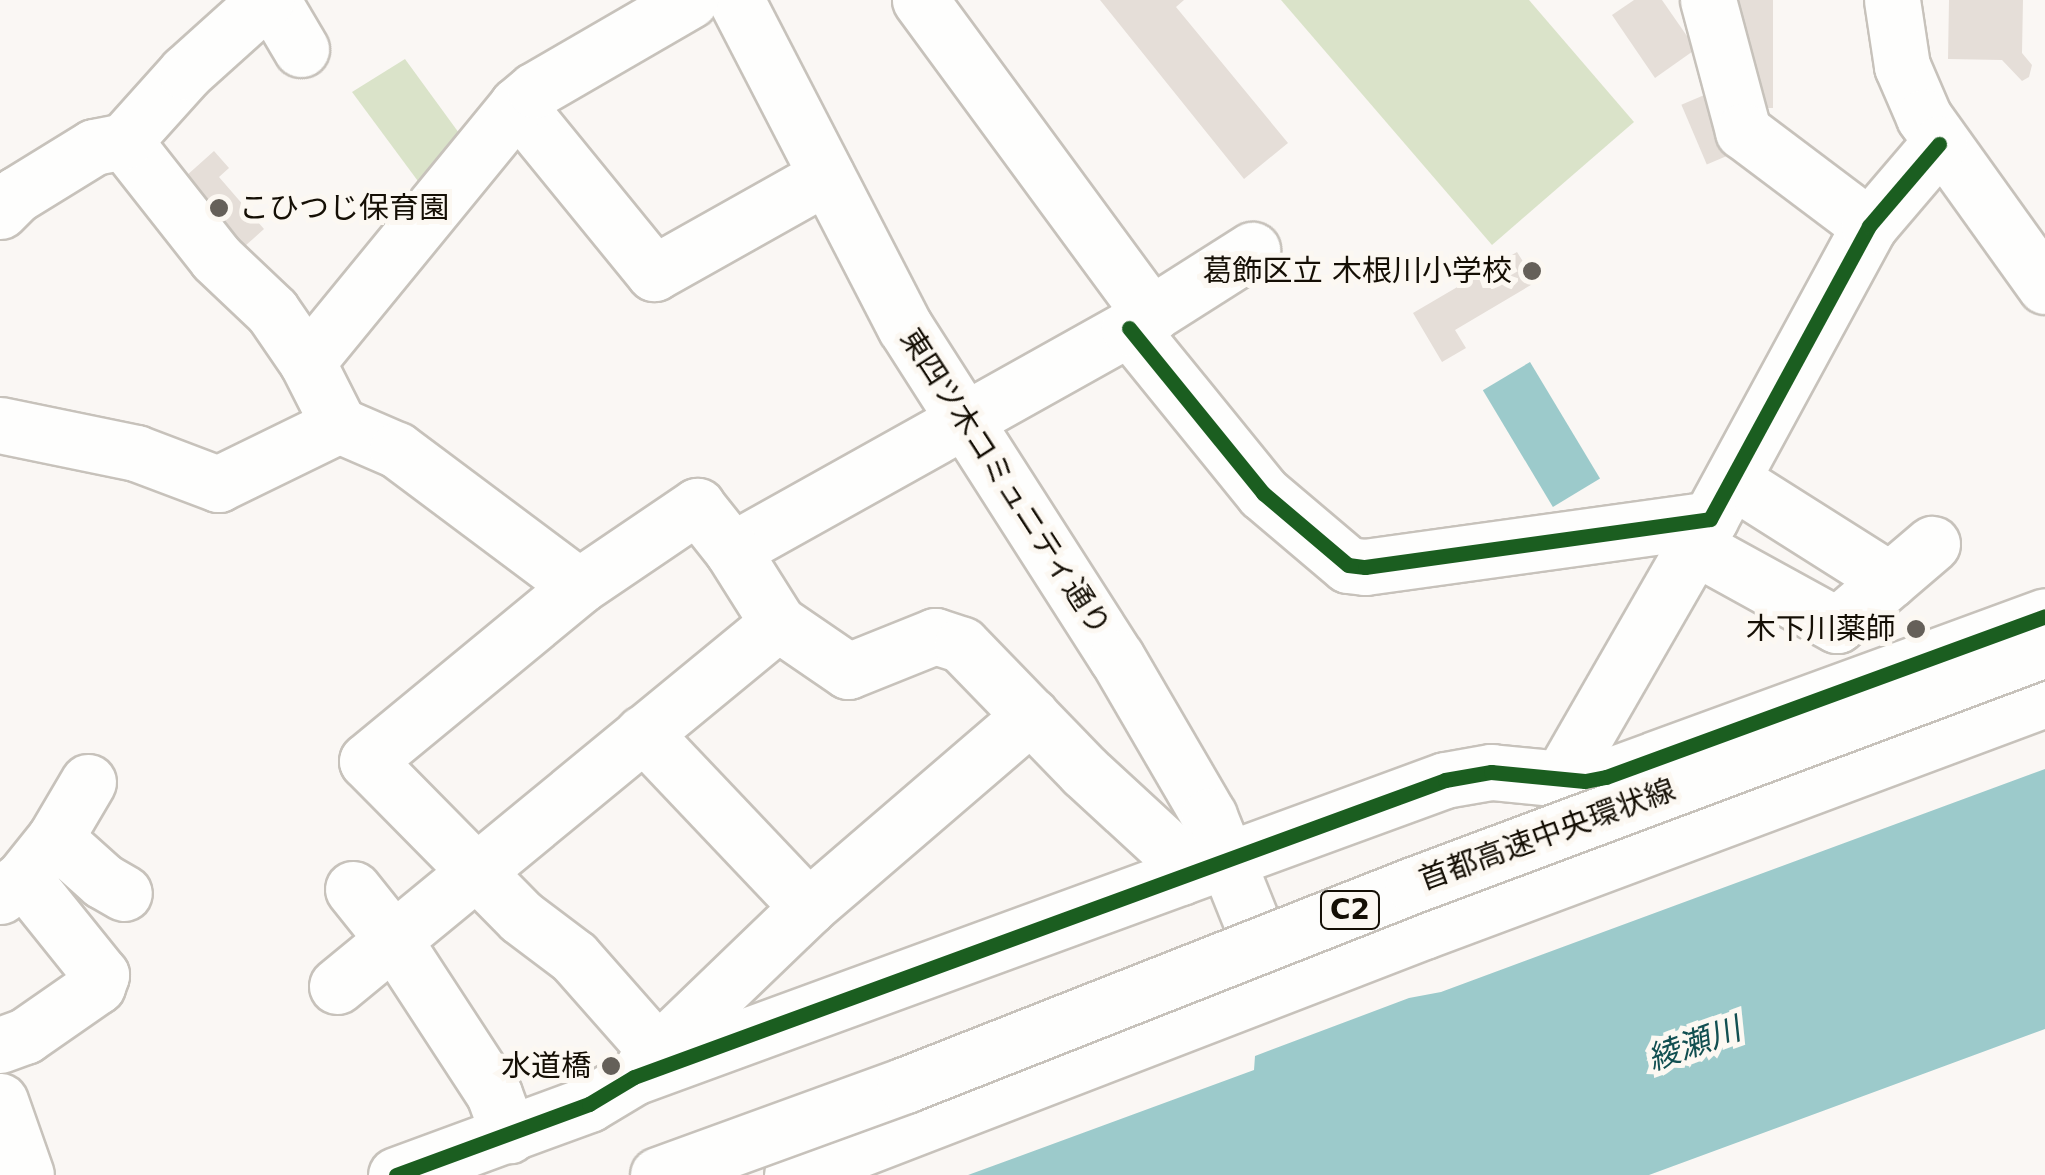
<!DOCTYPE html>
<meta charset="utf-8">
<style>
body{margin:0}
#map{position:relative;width:2045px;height:1175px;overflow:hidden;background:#faf7f4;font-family:"DejaVu Sans","Noto Sans JP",sans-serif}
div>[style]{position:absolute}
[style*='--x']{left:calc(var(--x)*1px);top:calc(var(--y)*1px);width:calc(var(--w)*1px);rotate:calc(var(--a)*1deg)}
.green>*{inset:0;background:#dae3c9}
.water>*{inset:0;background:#9ccacb;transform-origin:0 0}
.building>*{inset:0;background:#e5ded8;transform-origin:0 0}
.roads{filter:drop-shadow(2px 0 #c7c2bb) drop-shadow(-2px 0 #c7c2bb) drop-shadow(0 2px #c7c2bb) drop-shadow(0 -2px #c7c2bb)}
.minor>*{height:55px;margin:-27.5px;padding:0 27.5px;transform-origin:27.5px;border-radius:27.5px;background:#fefefd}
.highway>*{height:55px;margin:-27.5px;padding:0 27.5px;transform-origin:27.5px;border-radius:27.5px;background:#fefefd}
.bridges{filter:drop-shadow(2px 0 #c7c2bb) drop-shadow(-2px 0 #c7c2bb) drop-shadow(0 2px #c7c2bb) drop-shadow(0 -2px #c7c2bb)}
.highway-bridge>*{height:55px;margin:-27.5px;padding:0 27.5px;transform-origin:27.5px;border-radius:27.5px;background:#fefefd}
.cycleway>*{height:15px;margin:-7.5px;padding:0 7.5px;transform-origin:7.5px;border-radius:7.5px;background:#1b5e20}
.dots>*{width:28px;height:28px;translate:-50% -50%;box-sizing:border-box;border:5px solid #fcf8f2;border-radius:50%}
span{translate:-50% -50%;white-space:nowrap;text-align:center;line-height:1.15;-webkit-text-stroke:10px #fcf8f2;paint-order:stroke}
.shield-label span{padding:2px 8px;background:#fcf8f2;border:2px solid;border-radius:8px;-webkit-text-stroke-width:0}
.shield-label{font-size:28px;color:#150f05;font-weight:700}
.poi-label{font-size:30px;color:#150f05}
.left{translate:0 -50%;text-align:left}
.right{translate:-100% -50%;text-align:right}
.street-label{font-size:30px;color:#150f05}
.water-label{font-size:32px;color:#124f51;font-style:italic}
</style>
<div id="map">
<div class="green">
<i style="clip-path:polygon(1281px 0,1529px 0,1634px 122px,1492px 245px)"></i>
<i style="clip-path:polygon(405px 59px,467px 144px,426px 192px,352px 92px)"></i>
</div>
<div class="water">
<i style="left:1530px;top:362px;width:136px;height:55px;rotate:59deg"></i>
<i style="clip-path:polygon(2045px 769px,2045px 1029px,1649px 1175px,968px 1175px,1254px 1070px,1255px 1056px,1409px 998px,1441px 992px)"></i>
</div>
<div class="building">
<i style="clip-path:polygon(1100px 0,1184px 0,1176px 7px,1288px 143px,1244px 179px)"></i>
<i style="clip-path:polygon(1634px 0,1662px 0,1696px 49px,1655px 78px,1612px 15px)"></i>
<i style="left:1729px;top:0;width:44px;height:108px"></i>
<i style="clip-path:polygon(1949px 0,2023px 0,2022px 53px,2032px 65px,2029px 77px,2022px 81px,2002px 60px,1948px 59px)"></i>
<i style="left:1709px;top:93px;width:65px;height:30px;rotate:67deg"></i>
<i style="clip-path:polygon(214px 151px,229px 168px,219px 177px,264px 229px,236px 254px,176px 185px)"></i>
<i style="clip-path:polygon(1517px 252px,1536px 282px,1455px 330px,1466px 348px,1442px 362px,1413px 313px)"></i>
</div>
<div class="roads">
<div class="minor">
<i style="--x:272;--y:0;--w:57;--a:59.4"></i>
<i style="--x:736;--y:0;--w:368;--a:62.7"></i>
<i style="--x:905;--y:327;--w:393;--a:57.4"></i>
<i style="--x:1117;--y:658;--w:183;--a:59.8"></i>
<i style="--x:1209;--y:816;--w:161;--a:68.1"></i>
<i style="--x:920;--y:0;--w:391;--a:53.7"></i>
<i style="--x:1708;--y:0;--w:136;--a:75"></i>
<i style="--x:1743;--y:131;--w:158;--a:37"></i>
<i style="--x:1892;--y:0;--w:67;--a:81.4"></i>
<i style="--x:1902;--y:66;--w:56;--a:66.7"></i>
<i style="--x:1924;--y:117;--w:208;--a:54.4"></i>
<i style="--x:517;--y:105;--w:217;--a:50.8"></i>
<i style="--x:654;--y:273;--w:198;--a:-29.3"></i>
<i style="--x:124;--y:141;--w:149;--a:51.8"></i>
<i style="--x:216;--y:258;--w:77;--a:43.4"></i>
<i style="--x:272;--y:311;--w:62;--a:55.5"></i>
<i style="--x:307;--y:362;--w:71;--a:63.1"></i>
<i style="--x:339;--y:425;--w:63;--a:23.3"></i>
<i style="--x:397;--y:450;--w:227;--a:36.8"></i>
<i style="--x:0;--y:211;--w:23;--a:-45"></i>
<i style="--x:16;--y:195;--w:92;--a:-31.6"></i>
<i style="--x:94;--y:147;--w:31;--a:-11"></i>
<i style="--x:124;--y:141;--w:93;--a:-48.1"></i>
<i style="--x:186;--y:72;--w:108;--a:-42"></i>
<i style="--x:1129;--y:328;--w:213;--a:50.9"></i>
<i style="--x:1263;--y:493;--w:111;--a:40.3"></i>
<i style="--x:1348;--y:565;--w:17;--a:7"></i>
<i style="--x:1365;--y:567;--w:348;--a:-7.9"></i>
<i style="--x:1710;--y:519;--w:333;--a:-61.5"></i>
<i style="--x:1869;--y:226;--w:108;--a:-49.5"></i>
<i style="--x:307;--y:362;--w:332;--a:-50.7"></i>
<i style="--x:517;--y:105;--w:23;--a:-40"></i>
<i style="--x:535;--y:90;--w:179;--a:-30.1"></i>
<i style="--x:0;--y:425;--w:139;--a:11.6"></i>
<i style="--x:136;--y:453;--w:88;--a:20.7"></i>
<i style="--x:218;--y:484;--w:135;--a:-26"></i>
<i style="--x:1732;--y:480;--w:187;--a:32.3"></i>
<i style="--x:1695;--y:547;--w:162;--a:28.8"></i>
<i style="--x:1837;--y:625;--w:125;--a:-40.5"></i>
<i style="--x:732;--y:550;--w:455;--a:-29.2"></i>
<i style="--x:1129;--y:328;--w:146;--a:-32.4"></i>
<i style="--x:643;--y:733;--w:240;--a:46.5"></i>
<i style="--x:1560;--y:780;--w:301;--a:-60.1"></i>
<i style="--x:55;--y:838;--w:64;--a:41.9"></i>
<i style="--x:103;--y:881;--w:24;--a:30"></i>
<i style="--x:353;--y:889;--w:64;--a:51.3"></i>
<i style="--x:393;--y:939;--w:185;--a:56.9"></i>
<i style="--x:494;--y:1094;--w:44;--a:69.9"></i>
<i style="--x:0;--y:896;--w:29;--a:-38"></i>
<i style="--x:23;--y:878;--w:51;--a:-51.3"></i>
<i style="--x:55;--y:838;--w:65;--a:-59.5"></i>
<i style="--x:337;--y:986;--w:571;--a:-39.46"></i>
<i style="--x:0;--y:1045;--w:27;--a:-20"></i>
<i style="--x:25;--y:1036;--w:88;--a:-34.8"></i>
<i style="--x:97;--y:986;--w:12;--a:-70"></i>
<i style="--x:101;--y:975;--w:124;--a:-128.8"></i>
<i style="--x:656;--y:1050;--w:124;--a:-131.4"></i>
<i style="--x:574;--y:957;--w:66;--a:-143"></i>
<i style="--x:521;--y:917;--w:219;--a:-134.6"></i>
<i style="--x:367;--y:761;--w:275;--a:-39.5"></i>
<i style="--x:579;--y:586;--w:143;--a:-34.1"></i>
<i style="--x:697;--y:506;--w:56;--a:51.5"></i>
<i style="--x:732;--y:550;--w:86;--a:57.8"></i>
<i style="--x:778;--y:623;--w:85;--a:34.4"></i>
<i style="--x:848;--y:671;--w:94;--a:-21.9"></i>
<i style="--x:935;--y:636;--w:28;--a:18"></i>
<i style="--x:962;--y:645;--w:175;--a:45.9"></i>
<i style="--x:1084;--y:771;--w:117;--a:42.6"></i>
<i style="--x:1170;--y:850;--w:29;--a:68"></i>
<i style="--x:644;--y:1065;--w:228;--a:-43.9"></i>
<i style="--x:808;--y:907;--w:294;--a:-40.7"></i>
<i style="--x:0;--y:1101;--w:78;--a:70.6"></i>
<i style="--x:396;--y:1175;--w:206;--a:-20.2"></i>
<i style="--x:589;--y:1104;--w:52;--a:-31"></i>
<i style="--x:634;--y:1077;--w:864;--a:-20.11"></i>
<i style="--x:1445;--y:780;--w:47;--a:-9.9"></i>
<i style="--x:1491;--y:772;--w:94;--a:5.5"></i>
<i style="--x:1585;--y:781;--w:21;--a:-11"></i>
<i style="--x:1606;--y:777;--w:468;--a:-20.1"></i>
</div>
<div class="highway">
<i style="--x:792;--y:1175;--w:677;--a:-21.11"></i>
<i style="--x:1424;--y:931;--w:663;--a:-20.49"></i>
</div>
</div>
<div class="bridges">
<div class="highway-bridge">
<i style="--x:658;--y:1175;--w:263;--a:-20"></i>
<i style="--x:905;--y:1085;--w:546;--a:-21.49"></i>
<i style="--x:1413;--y:885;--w:675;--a:-20.48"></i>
</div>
</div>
<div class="cycleway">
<i style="--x:1129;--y:328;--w:213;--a:50.9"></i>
<i style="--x:1263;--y:493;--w:111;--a:40.3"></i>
<i style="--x:1348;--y:565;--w:17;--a:7"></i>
<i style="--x:1365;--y:567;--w:348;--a:-7.9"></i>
<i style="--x:1710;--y:519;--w:333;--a:-61.5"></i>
<i style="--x:1869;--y:226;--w:108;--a:-49.5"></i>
<i style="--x:396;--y:1175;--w:206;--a:-20.2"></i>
<i style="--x:589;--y:1104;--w:52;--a:-31"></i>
<i style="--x:634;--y:1077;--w:864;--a:-20.11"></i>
<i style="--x:1445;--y:780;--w:47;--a:-9.9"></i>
<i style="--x:1491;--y:772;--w:94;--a:5.5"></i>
<i style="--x:1585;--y:781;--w:21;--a:-11"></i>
<i style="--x:1606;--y:777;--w:468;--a:-20.1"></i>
</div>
<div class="dots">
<i style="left:219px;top:208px;background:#656059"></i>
<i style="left:1532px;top:271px;background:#656059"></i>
<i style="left:1916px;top:629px;background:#656059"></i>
<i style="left:611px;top:1066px;background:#656059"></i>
</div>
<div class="shield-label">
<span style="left:1350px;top:910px">C2</span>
</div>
<div class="poi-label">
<span class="left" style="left:239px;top:208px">こひつじ保育園</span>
<span class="right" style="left:1512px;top:271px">葛飾区立 木根川小学校</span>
<span class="right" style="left:1896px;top:629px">木下川薬師</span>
<span class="right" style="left:591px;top:1066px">水道橋</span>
</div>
<div class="street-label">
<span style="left:1005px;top:482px;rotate:57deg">東四ツ木コミュニティ通り</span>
<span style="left:1547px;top:835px;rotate:-20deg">首都高速中央環状線</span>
</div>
<div class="water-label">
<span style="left:1694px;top:1044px;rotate:-20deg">綾瀬川</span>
</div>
</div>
